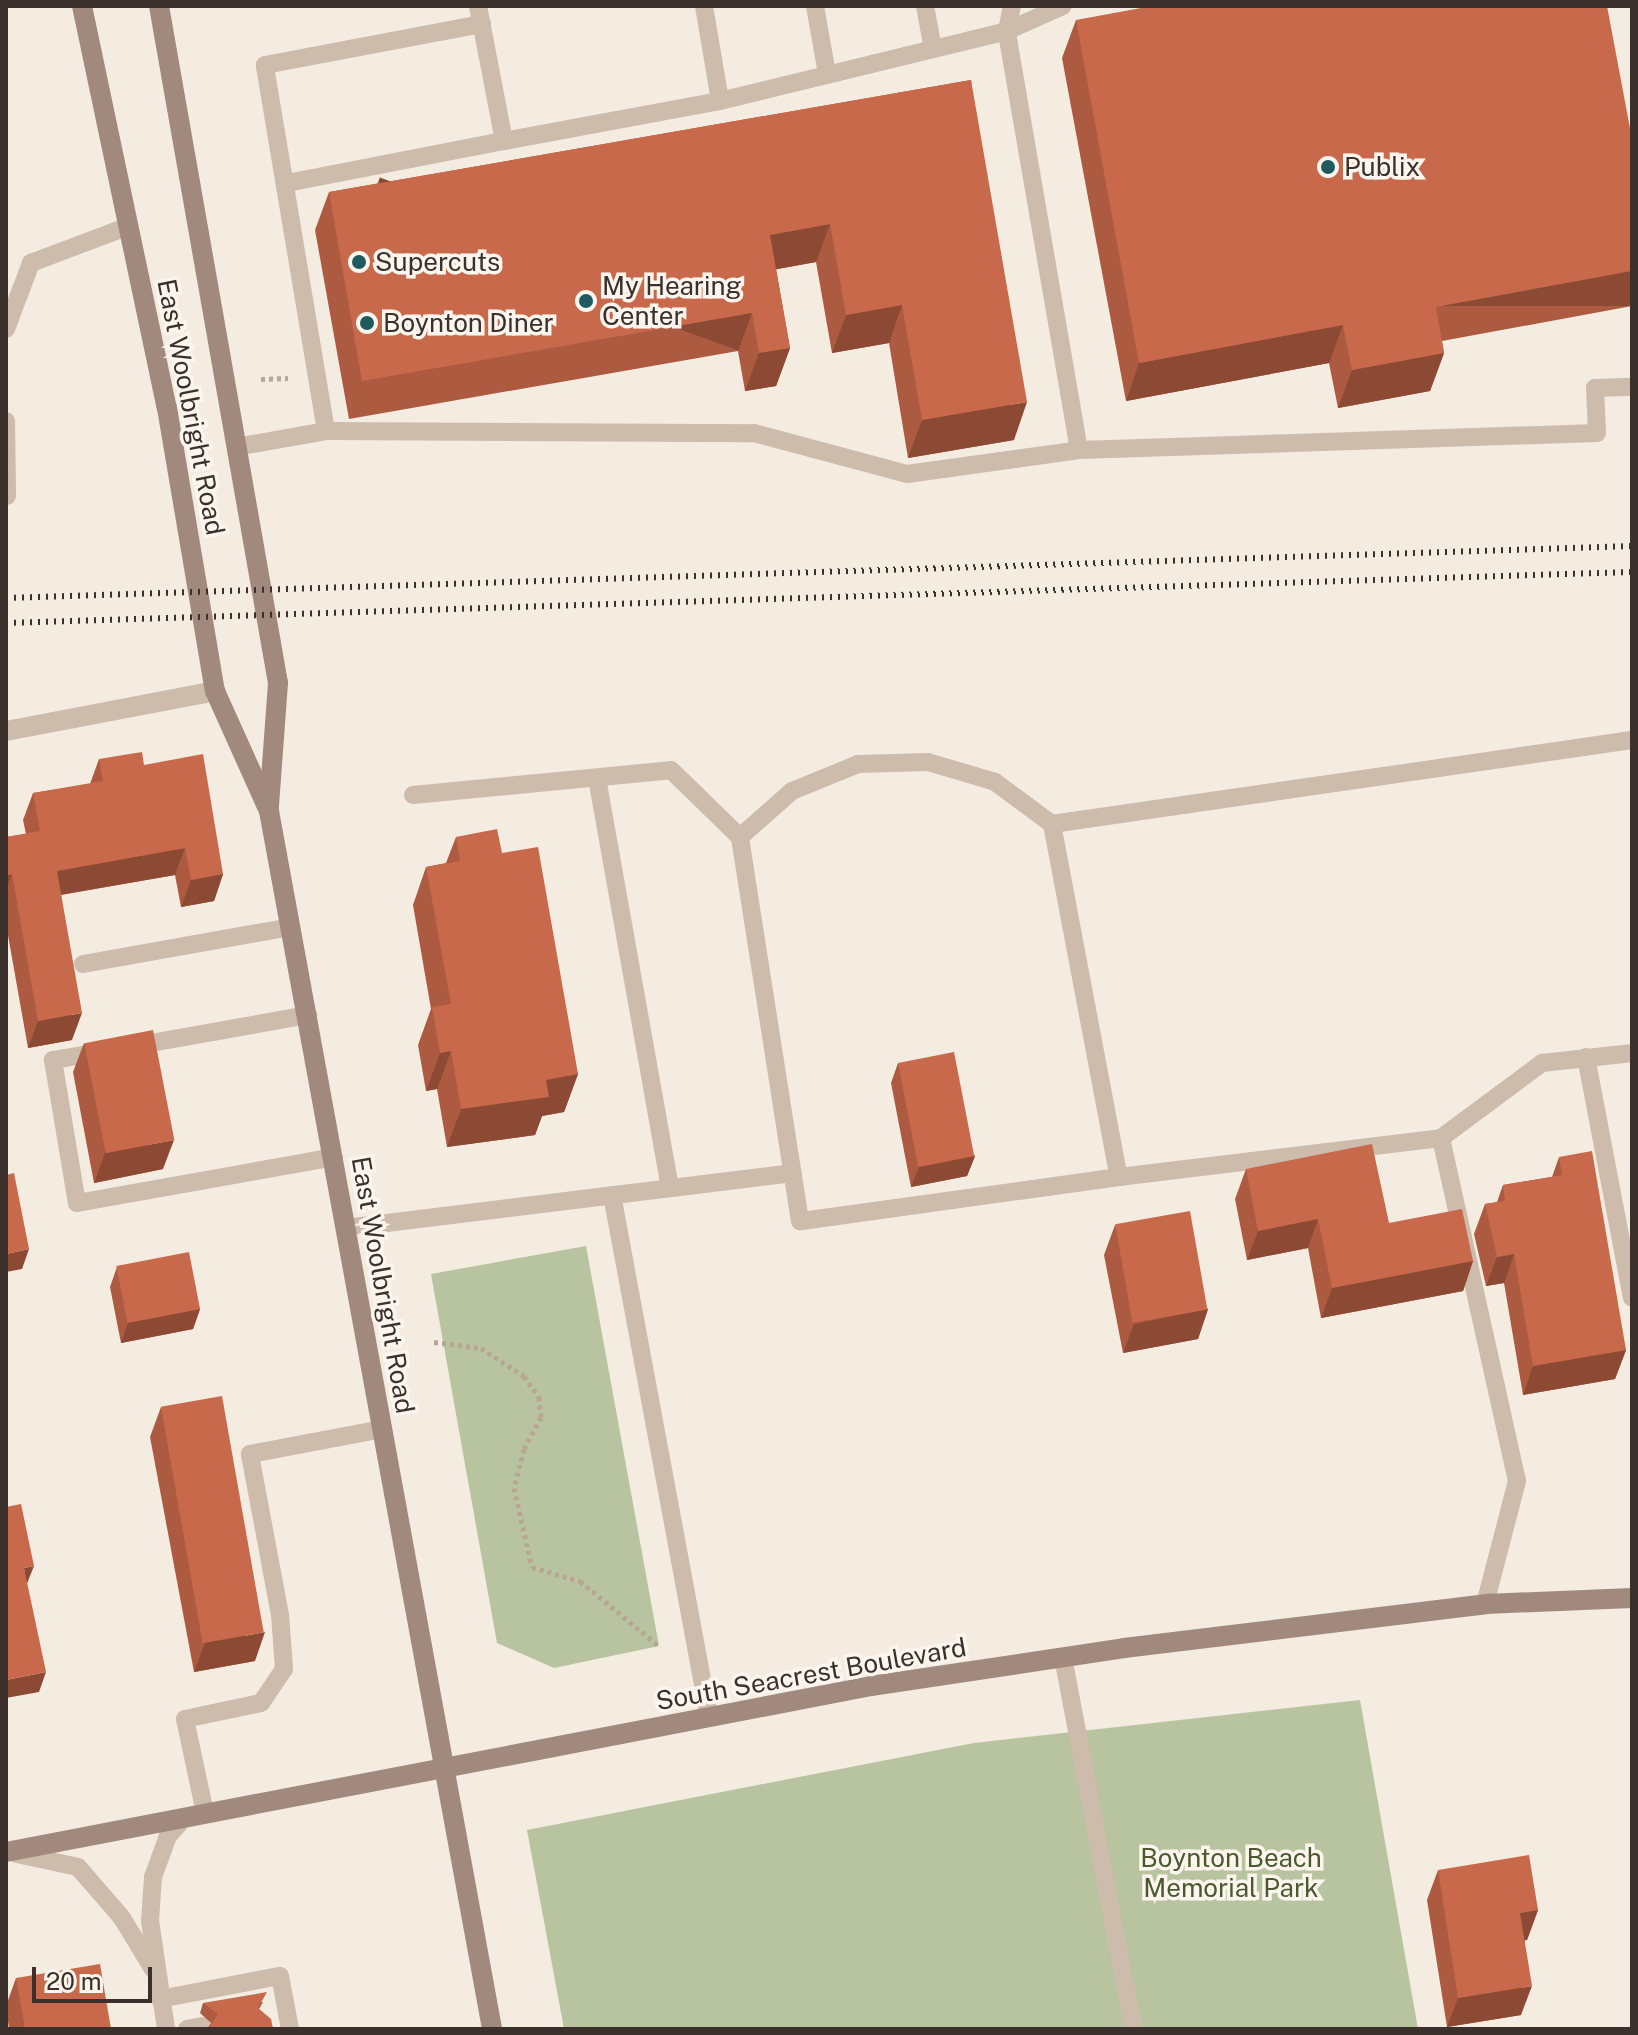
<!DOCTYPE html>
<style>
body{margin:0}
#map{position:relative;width:1638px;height:2035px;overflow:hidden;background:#f4ebe1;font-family:"Public Sans",sans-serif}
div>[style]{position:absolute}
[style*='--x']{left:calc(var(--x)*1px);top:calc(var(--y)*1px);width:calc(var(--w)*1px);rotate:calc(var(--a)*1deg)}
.green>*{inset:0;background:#b8c4a0}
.path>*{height:5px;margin-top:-2.5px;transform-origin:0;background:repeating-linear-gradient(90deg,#b9a596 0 4px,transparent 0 8px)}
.lane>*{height:18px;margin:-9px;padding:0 9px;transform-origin:9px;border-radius:9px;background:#cdbbac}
.street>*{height:20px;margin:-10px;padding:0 10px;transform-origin:10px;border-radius:10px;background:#cdbbac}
.secondary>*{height:20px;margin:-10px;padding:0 10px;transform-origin:10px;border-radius:10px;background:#a18a7d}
.rail>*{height:6px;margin-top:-3px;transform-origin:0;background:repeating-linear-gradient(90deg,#3b302b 0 2px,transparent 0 8px)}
.wall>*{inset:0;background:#ac5a40}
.shaded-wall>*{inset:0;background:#8c4a34;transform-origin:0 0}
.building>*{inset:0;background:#c8694b;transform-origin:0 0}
.dots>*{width:22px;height:22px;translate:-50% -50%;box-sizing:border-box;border:4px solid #fbf5ee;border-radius:50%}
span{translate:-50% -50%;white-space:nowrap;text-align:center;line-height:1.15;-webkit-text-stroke:7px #fbf5ee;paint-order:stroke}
.poi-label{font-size:26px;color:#3b302b}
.left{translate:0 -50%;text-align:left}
.street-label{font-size:26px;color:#3b302b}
.park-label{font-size:26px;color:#4a5a2e}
.frame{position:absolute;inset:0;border:8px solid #3b302b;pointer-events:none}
.scale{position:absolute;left:32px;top:1967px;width:120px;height:36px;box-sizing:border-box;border:4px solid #3b302b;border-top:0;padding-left:10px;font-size:24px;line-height:28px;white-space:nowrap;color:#3b302b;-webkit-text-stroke:6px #fbf5ee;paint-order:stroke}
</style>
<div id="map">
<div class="green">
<i style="clip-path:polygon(586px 1246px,659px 1646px,554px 1668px,497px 1643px,431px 1274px)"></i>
<i style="clip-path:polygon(1360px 1700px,1418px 2029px,564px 2029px,527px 1830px,974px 1743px)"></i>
</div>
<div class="path">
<i style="--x:261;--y:379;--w:27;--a:-2"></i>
<i style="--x:434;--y:1342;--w:47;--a:7.3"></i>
<i style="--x:481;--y:1348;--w:51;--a:33.1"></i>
<i style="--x:524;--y:1376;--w:26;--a:54"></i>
<i style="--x:539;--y:1397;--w:20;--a:84"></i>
<i style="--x:541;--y:1417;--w:36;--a:118"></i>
<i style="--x:524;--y:1449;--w:40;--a:104.4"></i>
<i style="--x:514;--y:1488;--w:81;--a:77.2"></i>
<i style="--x:532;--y:1567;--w:50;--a:16.3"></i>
<i style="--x:580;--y:1581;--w:104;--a:39.5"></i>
</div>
<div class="lane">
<i style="--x:704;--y:6;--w:96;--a:80.4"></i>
<i style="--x:815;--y:6;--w:69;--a:80"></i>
<i style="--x:925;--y:6;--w:44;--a:79.5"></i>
<i style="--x:504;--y:141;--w:220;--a:-10.5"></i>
<i style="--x:720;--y:101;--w:295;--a:-13.7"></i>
<i style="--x:1007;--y:31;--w:25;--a:-79"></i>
<i style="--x:287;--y:183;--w:221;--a:-11"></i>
<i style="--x:504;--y:141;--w:137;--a:-100.9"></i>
<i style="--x:6;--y:329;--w:71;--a:-69.3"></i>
<i style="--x:31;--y:263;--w:105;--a:-20.7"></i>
<i style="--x:6;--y:421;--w:75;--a:89.2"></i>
<i style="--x:326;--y:431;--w:428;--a:0.3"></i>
<i style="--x:754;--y:433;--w:158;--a:15"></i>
<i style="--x:907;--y:474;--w:174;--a:-7.9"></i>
<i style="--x:1079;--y:450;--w:425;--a:-99.8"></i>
<i style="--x:1007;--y:31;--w:61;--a:-24.1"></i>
<i style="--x:236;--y:447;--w:91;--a:-10.1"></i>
<i style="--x:326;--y:431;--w:371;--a:-99.5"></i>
<i style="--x:265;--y:65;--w:221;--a:-10.7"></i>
<i style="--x:1079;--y:450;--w:518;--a:-1.88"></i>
<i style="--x:1597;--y:433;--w:45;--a:-92.5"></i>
<i style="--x:1595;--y:388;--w:37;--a:-2"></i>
<i style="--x:597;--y:778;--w:416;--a:79.9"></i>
<i style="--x:413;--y:795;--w:259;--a:-5.5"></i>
<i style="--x:671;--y:770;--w:96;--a:44.2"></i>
<i style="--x:1052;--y:824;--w:586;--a:-8.24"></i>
<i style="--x:83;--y:964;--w:211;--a:-10.1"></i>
<i style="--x:134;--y:1046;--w:177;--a:-10.1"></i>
<i style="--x:100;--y:1052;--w:48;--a:170.3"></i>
<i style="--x:53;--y:1060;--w:145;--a:80.5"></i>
<i style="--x:77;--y:1203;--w:261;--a:-10.1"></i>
<i style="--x:1586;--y:1057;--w:245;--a:79.2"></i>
<i style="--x:1119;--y:1177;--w:322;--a:172.1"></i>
<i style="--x:800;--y:1221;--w:389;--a:-98.9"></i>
<i style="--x:740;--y:837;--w:69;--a:-41.5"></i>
<i style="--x:792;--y:791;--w:71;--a:-22.2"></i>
<i style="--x:858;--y:764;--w:70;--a:-1.6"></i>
<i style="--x:928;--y:762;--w:70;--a:16.6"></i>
<i style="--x:995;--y:782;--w:71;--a:36.4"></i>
<i style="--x:1052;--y:824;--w:359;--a:79.3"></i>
<i style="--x:1119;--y:1177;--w:324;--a:-6.9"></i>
<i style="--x:612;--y:1195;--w:531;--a:79.47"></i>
<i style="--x:346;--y:1228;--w:450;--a:-7"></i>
<i style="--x:1485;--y:1604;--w:127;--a:-75.4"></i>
<i style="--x:1517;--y:1481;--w:351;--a:-102.5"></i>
<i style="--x:1441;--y:1138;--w:126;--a:-36.6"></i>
<i style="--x:1542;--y:1063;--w:91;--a:-6.3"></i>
<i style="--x:1063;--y:1657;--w:379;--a:79.3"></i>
<i style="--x:205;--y:1813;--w:96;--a:-102"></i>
<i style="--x:185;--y:1719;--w:78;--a:-11.9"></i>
<i style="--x:261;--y:1703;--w:41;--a:-55.9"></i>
<i style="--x:284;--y:1669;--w:54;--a:-94.2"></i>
<i style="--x:280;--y:1615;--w:164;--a:-100.6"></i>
<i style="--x:250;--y:1454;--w:134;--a:-10.7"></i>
<i style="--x:17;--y:1854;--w:62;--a:12"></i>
<i style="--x:78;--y:1867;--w:67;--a:49.2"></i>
<i style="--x:122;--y:1918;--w:60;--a:58.7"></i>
<i style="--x:160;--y:1999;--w:122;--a:-10.9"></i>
<i style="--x:280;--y:1976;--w:54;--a:79.3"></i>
<i style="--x:166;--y:2029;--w:109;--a:-98.4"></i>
<i style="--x:150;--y:1921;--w:44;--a:-86.1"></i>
<i style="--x:153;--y:1877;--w:44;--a:-69.9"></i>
<i style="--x:168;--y:1836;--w:25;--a:-48"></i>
<i style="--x:187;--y:2029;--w:15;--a:-11"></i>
</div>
<div class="street">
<i style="--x:6;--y:731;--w:213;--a:-10.8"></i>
</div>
<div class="secondary">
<i style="--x:82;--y:6;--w:411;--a:78.1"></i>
<i style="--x:167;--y:408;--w:287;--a:80.4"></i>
<i style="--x:215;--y:691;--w:132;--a:65.8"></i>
<i style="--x:269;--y:811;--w:1238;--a:79.62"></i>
<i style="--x:159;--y:6;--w:687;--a:80.03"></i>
<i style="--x:278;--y:683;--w:124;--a:94.2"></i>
<i style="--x:6;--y:1852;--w:881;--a:-10.86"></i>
<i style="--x:871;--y:1686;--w:256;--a:-8.5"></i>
<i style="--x:1124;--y:1648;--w:364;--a:-6.9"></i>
<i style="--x:1485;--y:1604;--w:147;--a:-2.3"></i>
</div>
<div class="rail">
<i style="--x:6;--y:598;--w:1627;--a:-1.83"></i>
<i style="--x:6;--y:623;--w:1627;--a:-1.8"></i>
</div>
<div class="wall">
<i style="clip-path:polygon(1076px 20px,1632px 139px,1632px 306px,1442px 341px,1444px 353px,1430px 391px,1338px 408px,1329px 363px,1126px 401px,1062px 58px)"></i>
<i style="clip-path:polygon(971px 80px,1014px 440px,908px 458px,889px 343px,832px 353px,816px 262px,776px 269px,790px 348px,776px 386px,745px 391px,738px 351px,349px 419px,315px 230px,329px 192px)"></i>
<i style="clip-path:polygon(99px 759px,144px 765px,223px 874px,214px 901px,181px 907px,175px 875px,61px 895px,72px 1040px,28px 1048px,6px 924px,6px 837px,26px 834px,23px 820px,33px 793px,90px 784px)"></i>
<i style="clip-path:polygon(456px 837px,502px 853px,578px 1074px,564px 1112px,542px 1116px,535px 1135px,447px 1147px,437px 1089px,426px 1091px,418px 1045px,431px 1009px,413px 905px,426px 867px,446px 863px)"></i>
<i style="clip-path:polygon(84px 1043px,163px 1169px,94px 1183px,73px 1072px)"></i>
<i style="clip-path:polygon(898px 1063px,975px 1156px,967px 1176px,911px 1187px,891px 1083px)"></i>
<i style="clip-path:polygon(1559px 1157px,1626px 1350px,1615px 1379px,1523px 1395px,1504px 1283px,1486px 1286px,1474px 1234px,1485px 1204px,1497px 1202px,1503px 1185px,1552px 1177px)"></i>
<i style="clip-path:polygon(1246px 1169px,1389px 1223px,1473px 1261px,1463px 1291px,1321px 1318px,1308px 1248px,1247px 1260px,1235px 1199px)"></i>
<i style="clip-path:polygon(1115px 1225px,1208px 1309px,1198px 1339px,1123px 1353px,1104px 1255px)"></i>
<i style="clip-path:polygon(117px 1267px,200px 1309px,193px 1329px,121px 1343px,110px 1287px)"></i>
<i style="clip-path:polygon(161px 1407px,255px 1661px,194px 1672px,150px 1437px)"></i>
<i style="clip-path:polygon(1438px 1870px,1538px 1910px,1527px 1940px,1525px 1940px,1521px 2015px,1447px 2027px,1427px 1900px)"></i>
<i style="clip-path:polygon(16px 1978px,111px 2029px,9px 2029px,6px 2006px)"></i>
<i style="clip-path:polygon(263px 2002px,259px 2009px,273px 2029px,207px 2029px,211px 2023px,200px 2013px,203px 2003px)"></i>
</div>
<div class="shaded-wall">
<i style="clip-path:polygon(830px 224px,816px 262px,756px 273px,770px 235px)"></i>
<i style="left:1632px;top:271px;width:35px;height:199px;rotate:90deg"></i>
<i style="clip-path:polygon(902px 305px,889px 343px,832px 353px,846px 315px)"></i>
<i style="left:752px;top:313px;width:40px;height:396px;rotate:110deg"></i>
<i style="clip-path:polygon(1343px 325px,1329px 363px,1126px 401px,1139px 363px)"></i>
<i style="clip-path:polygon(790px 348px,776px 386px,745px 391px,759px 353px)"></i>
<i style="clip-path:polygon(1444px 353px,1430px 391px,1338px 408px,1352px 370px)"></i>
<i style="clip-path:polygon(1027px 402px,1014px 440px,908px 458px,922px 420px)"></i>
<i style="clip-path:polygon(185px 848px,175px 875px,47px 897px,57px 871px)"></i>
<i style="clip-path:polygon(12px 874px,6px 890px,6px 876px)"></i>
<i style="clip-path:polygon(223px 874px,214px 901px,181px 907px,191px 880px)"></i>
<i style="clip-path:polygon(82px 1013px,72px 1040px,28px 1048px,38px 1021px)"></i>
<i style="clip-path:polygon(451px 1051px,437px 1089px,426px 1091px,440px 1053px)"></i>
<i style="clip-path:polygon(578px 1074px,564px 1112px,542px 1116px,535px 1135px,447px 1147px,461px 1109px,546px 1080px)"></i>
<i style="clip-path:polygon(174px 1140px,163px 1169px,94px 1183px,105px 1153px)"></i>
<i style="clip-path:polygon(975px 1156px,967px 1176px,911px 1187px,919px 1167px)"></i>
<i style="clip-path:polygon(1318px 1219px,1308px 1248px,1247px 1260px,1258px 1231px)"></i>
<i style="clip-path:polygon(29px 1249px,22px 1269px,6px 1272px,6px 1254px)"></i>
<i style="clip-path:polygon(1514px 1254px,1504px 1283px,1486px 1286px,1497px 1257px)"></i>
<i style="clip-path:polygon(1473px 1261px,1463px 1291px,1321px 1318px,1332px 1288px)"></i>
<i style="clip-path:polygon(200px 1309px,193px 1329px,121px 1343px,128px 1323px)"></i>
<i style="clip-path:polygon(1208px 1309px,1198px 1339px,1123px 1353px,1134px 1324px)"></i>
<i style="clip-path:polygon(1626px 1350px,1615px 1379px,1523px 1395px,1533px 1366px)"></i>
<i style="clip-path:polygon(34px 1566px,26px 1586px,24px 1568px)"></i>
<i style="clip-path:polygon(265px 1632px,255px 1661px,194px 1672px,205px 1643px)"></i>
<i style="clip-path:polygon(46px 1672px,39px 1692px,6px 1698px,6px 1680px)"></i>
<i style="clip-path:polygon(1538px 1910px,1527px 1940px,1510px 1942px,1520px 1913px)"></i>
<i style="clip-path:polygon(1532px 1986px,1521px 2015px,1447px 2027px,1458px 1998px)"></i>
</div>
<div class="building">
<i style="clip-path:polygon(1152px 6px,1607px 6px,1632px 139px,1632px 271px,1436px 307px,1444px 353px,1352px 370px,1343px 325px,1139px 363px,1076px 20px)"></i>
<i style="clip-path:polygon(971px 80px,1027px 402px,922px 420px,902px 305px,846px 315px,830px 224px,770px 235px,790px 348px,759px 353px,752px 313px,362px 381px,329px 192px)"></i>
<i style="clip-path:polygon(142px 752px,144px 765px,203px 754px,223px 874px,191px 880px,185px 848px,57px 871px,82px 1013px,38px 1021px,12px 874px,6px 876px,6px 837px,40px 831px,33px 793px,103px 781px,99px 759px)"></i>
<i style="clip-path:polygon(497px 829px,502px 853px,538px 847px,578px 1074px,546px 1080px,549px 1097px,461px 1109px,451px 1051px,440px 1053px,432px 1007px,451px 1004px,426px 867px,460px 861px,456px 837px)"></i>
<i style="left:153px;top:1030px;width:112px;height:70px;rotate:79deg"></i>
<i style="left:954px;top:1052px;width:106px;height:57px;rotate:79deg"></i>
<i style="clip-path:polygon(1372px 1144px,1389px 1223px,1462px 1209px,1473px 1261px,1332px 1288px,1318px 1219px,1258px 1231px,1246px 1169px)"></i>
<i style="clip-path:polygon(1592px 1151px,1626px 1350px,1533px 1366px,1514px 1254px,1497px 1257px,1485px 1204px,1505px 1201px,1503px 1185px,1562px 1175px,1559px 1157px)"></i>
<i style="clip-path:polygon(14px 1173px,29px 1249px,6px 1254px,6px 1175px)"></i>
<i style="left:1190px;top:1211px;width:100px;height:76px;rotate:80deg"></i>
<i style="left:189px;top:1252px;width:58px;height:74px;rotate:79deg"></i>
<i style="left:222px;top:1396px;width:240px;height:62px;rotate:80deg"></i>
<i style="clip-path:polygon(21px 1504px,34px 1566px,24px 1568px,46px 1672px,6px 1680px,6px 1507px)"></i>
<i style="clip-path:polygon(1529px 1855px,1538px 1910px,1520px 1913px,1532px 1986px,1458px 1998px,1438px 1870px)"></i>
<i style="clip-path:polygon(100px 1964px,111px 2029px,25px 2029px,16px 1978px)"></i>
<i style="clip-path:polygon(267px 1992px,258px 2008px,271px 2019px,273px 2029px,208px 2029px,218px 2014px,203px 2003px)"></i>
</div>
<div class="dots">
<i style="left:1328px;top:167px;background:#1f5a5e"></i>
<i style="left:359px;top:262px;background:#1f5a5e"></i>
<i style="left:586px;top:301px;background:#1f5a5e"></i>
<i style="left:367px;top:323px;background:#1f5a5e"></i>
</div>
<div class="poi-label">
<span class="left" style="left:1344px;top:167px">Publix</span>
<span class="left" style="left:375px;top:262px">Supercuts</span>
<span class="left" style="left:602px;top:301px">My Hearing<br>Center</span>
<span class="left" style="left:383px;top:323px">Boynton Diner</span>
</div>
<div class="street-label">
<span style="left:191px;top:407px;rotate:79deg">East Woolbright Road</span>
<span style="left:383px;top:1285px;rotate:80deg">East Woolbright Road</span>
<span style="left:811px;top:1674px;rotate:-10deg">South Seacrest Boulevard</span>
</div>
<div class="park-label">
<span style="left:1231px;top:1873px">Boynton Beach<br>Memorial Park</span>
</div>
<div class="frame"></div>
<div class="scale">20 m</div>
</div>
